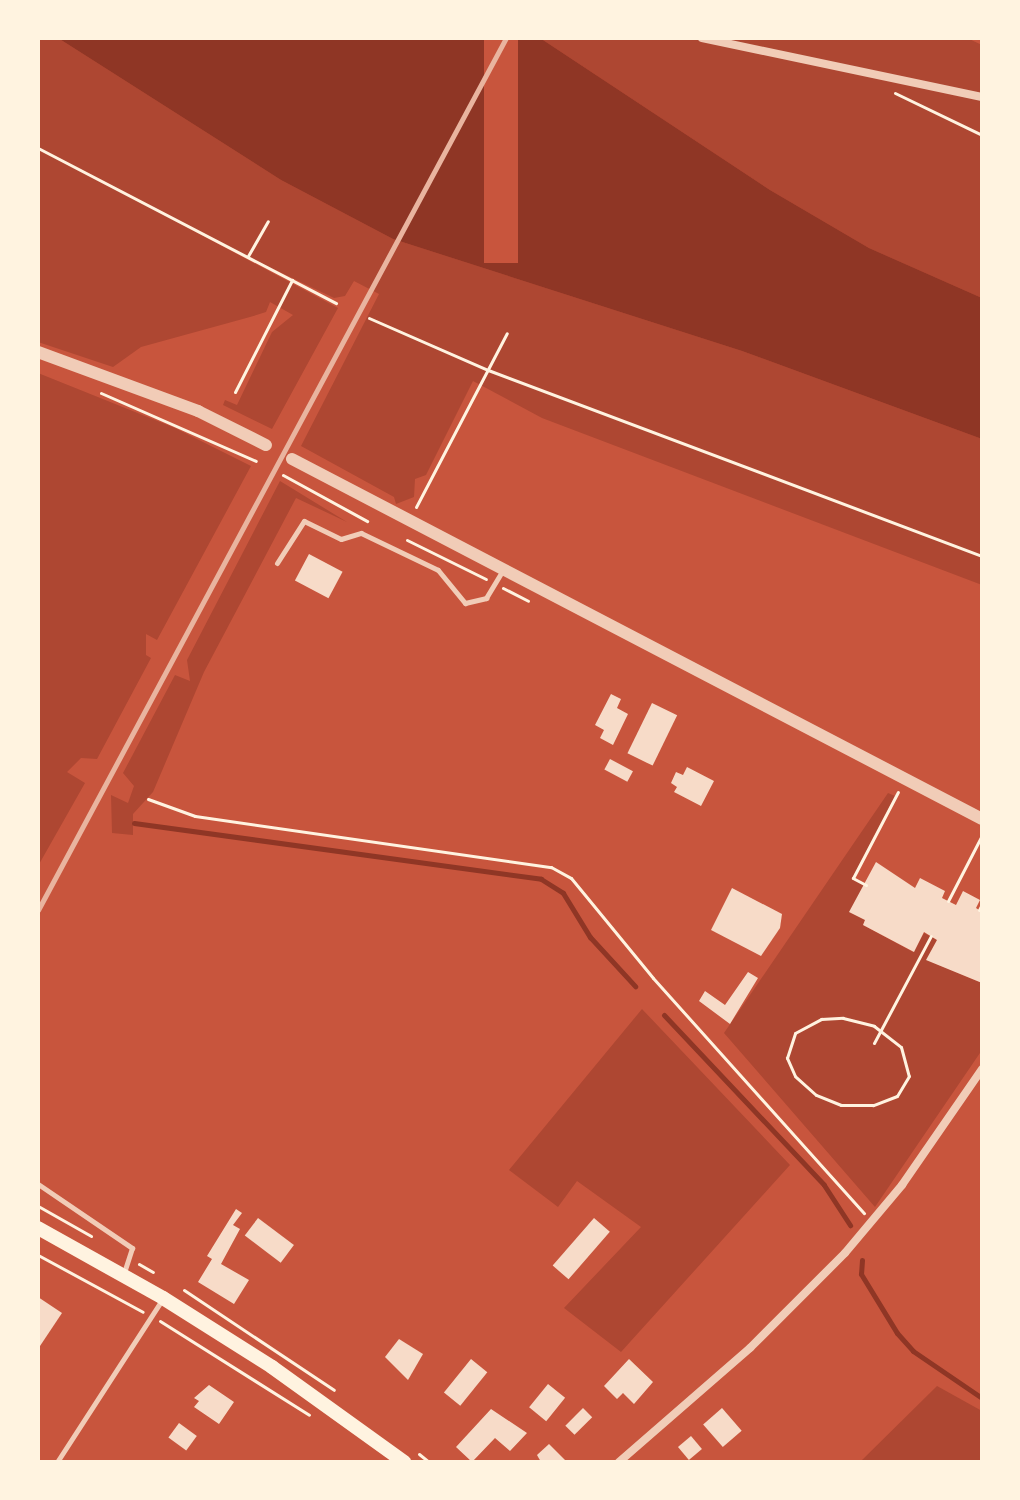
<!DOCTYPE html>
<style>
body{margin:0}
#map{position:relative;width:1020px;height:1500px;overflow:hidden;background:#c8553d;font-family:Barlow,sans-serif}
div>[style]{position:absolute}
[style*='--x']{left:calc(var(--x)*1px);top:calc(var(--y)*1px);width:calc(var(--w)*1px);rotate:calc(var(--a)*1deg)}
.green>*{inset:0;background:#ae4732}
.water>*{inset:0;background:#8f3625}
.pier>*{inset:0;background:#c8553d;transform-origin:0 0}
.stream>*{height:5px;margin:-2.5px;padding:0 2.5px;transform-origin:2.5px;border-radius:2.5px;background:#8f3625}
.building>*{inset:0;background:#f7dbc8;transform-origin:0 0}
.path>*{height:3px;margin:-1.5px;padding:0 1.5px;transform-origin:1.5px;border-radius:1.5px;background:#fff3e0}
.service>*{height:5px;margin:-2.5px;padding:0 2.5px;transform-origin:2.5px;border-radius:2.5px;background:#f1ccb7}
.minor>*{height:8px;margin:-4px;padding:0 4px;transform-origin:4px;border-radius:4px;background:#f1ccb7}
.tertiary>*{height:12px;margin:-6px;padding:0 6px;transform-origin:6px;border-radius:6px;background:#f1ccb7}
.secondary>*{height:14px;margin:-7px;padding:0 7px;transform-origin:7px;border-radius:7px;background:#fff3e0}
.rail>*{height:5px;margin:-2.5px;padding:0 2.5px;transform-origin:2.5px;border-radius:2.5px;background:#e9b49f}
span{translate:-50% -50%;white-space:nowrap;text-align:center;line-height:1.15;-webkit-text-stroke:6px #fff3e0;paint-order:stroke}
.frame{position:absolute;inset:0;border:40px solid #fff3e0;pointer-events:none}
</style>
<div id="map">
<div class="green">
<i style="clip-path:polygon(38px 38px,58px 38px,281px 180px,393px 239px,742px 351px,982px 439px,982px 585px,542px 418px,473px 381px,426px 475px,415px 479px,414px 497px,396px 504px,394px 497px,301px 446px,379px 294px,354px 281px,345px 296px,334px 298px,194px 231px,338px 308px,272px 429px,223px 405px,225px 400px,237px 405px,272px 332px,293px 315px,270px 302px,266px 312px,250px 317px,141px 347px,113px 367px,38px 342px)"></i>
<i style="clip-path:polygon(540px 38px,967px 38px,982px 45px,982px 298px,869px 248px,770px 190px)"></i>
<i style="clip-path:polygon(38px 373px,175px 428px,251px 466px,157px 640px,146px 634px,146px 655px,151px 658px,97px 759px,81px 758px,67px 772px,85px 783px,38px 866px)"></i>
<i style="clip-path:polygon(280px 481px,347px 522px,296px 498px,204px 672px,153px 792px,133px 814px,133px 835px,112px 833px,111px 795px,128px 803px,134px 786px,123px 773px,175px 675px,190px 681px,187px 660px)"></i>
<i style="clip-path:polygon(888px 793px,895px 796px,853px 877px,866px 885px,850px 912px,865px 920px,863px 925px,913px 952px,924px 933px,937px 940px,927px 960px,982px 983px,982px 1050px,875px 1207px,724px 1033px)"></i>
<i style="clip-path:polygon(642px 1009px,790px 1165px,621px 1352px,564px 1308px,641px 1227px,577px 1181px,558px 1207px,509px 1170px)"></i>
<i style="clip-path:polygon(937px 1386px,982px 1411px,982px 1462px,860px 1462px)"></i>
</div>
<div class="water">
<i style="clip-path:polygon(58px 38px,540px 38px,770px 190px,869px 248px,982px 298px,982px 439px,742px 351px,393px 239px,281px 180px)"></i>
</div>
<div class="pier">
<i style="left:484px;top:38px;width:34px;height:225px"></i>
</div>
<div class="stream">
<i style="--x:134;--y:823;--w:411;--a:7.8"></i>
<i style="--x:541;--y:879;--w:26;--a:32"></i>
<i style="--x:563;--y:893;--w:52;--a:58.5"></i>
<i style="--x:590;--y:937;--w:67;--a:47.4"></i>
<i style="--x:664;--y:1015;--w:233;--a:46.7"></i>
<i style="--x:824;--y:1185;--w:48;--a:57"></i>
<i style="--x:862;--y:1260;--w:14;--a:94"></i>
<i style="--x:861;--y:1274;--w:69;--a:58.6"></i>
<i style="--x:897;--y:1333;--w:24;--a:48"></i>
<i style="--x:913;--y:1351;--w:83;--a:34.3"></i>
</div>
<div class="building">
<i style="left:309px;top:554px;width:38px;height:30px;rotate:28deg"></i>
<i style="clip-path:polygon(611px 694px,621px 699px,617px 708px,628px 714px,613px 745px,600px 738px,604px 730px,595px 725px)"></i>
<i style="left:652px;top:703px;width:28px;height:56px;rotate:26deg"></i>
<i style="left:610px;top:759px;width:26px;height:12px;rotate:28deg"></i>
<i style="clip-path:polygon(687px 767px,714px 781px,701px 806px,674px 792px,677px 787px,671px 783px,676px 772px,683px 775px)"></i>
<i style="clip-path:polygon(876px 862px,915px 888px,920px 878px,945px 891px,942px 898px,956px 905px,963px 891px,980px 900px,976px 908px,982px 912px,982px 983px,926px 960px,937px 940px,924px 932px,914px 952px,863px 925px,865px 920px,849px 912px)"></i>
<i style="clip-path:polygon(732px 888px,782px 914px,780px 928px,761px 956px,711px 930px)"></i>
<i style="clip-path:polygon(748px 972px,758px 978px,730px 1024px,699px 1001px,705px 991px,725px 1005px)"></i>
<i style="clip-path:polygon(236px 1209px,242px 1213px,233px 1225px,240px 1229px,221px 1264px,249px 1280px,234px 1304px,198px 1282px,212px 1259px,207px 1256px)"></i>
<i style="left:258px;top:1218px;width:45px;height:22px;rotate:37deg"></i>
<i style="left:594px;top:1218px;width:21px;height:63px;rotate:41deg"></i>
<i style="clip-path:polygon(38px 1297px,62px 1313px,38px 1349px)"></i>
<i style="clip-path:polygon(399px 1339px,423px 1354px,408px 1380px,385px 1357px)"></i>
<i style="left:471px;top:1359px;width:21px;height:43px;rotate:39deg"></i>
<i style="clip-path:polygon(629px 1359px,653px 1382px,634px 1404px,623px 1393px,617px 1399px,604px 1386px)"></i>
<i style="left:548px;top:1384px;width:22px;height:30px;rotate:39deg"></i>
<i style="clip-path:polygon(209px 1385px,234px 1402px,219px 1424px,194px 1407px,199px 1401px,194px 1398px)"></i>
<i style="left:583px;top:1408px;width:13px;height:25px;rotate:45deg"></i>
<i style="left:722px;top:1408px;width:30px;height:25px;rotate:49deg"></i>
<i style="clip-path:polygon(491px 1409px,527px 1433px,510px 1451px,495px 1438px,472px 1462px,456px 1447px)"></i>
<i style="left:179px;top:1423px;width:22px;height:18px;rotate:36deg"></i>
<i style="left:691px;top:1436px;width:17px;height:17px;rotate:50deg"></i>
<i style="clip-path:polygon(549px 1444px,567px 1462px,541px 1462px,537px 1455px)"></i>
</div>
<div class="path">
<i style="--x:895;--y:93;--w:97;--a:25.8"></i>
<i style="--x:38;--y:148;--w:336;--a:27.5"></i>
<i style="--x:248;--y:256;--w:40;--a:-60.3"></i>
<i style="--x:369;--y:318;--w:130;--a:23.6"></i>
<i style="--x:488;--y:370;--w:528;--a:20.63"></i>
<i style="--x:235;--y:392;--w:126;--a:-63"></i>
<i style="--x:101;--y:393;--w:169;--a:23.7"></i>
<i style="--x:283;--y:475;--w:96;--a:28.7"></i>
<i style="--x:416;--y:507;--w:196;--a:-62.4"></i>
<i style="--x:407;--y:540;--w:88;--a:26.3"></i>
<i style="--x:503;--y:588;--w:28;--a:27"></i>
<i style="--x:148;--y:799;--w:50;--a:19.9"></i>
<i style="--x:195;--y:816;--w:360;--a:8.2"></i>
<i style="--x:551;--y:867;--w:23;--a:29"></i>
<i style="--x:571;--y:878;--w:129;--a:50.6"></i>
<i style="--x:653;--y:978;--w:316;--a:48.1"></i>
<i style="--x:866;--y:885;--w:15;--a:-152"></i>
<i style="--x:853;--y:878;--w:97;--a:-62.4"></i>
<i style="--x:948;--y:901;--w:74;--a:-62.7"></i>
<i style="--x:979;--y:910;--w:7;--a:-63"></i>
<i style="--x:843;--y:1018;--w:32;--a:14"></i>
<i style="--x:874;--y:1026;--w:34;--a:38"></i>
<i style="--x:901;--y:1047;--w:30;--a:75"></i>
<i style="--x:909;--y:1076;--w:23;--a:121"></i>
<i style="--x:897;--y:1096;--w:26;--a:159"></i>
<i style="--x:873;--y:1105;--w:32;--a:180"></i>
<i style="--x:841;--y:1105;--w:27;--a:-158"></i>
<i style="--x:816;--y:1095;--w:28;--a:-138"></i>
<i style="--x:795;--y:1076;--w:20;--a:-114"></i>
<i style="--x:787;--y:1058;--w:26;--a:-72"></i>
<i style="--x:795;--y:1033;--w:30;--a:-28"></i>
<i style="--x:821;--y:1019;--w:22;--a:-3"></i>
<i style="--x:874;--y:1043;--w:121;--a:-62"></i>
<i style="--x:38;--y:1206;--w:61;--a:29.5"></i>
<i style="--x:38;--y:1255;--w:119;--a:28.5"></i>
<i style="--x:139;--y:1264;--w:16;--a:30"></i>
<i style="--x:184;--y:1290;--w:180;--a:33.7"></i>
<i style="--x:160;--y:1321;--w:176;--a:32.2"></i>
<i style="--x:419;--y:1454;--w:13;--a:39"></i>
</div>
<div class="service">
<i style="--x:277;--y:563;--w:50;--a:-57.3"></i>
<i style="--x:304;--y:521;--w:41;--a:25.9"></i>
<i style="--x:341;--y:539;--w:21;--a:-17"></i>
<i style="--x:361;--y:533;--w:85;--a:25.7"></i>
<i style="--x:438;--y:570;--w:43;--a:50.7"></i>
<i style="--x:465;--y:603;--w:22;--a:-13"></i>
<i style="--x:486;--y:598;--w:31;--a:-59"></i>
<i style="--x:38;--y:1184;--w:114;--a:34.2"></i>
<i style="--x:132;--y:1248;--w:25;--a:108"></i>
<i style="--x:57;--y:1462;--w:195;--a:-57.1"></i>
</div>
<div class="minor">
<i style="--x:702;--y:38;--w:286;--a:11.9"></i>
<i style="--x:619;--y:1462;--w:174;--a:-41"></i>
<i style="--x:750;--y:1348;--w:134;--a:-45"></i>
<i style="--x:845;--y:1253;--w:89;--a:-50"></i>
<i style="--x:902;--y:1185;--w:141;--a:-55.4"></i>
</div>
<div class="tertiary">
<i style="--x:38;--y:352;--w:171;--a:20.2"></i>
<i style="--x:198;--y:411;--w:76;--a:26.6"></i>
<i style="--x:292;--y:459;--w:778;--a:27.55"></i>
</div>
<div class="secondary">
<i style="--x:38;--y:1228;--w:143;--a:29.2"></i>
<i style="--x:163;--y:1298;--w:129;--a:32.3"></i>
<i style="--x:272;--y:1367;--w:163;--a:35.7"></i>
</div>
<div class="rail">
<i style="--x:38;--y:910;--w:990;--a:-61.78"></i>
</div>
<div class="frame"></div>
</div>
